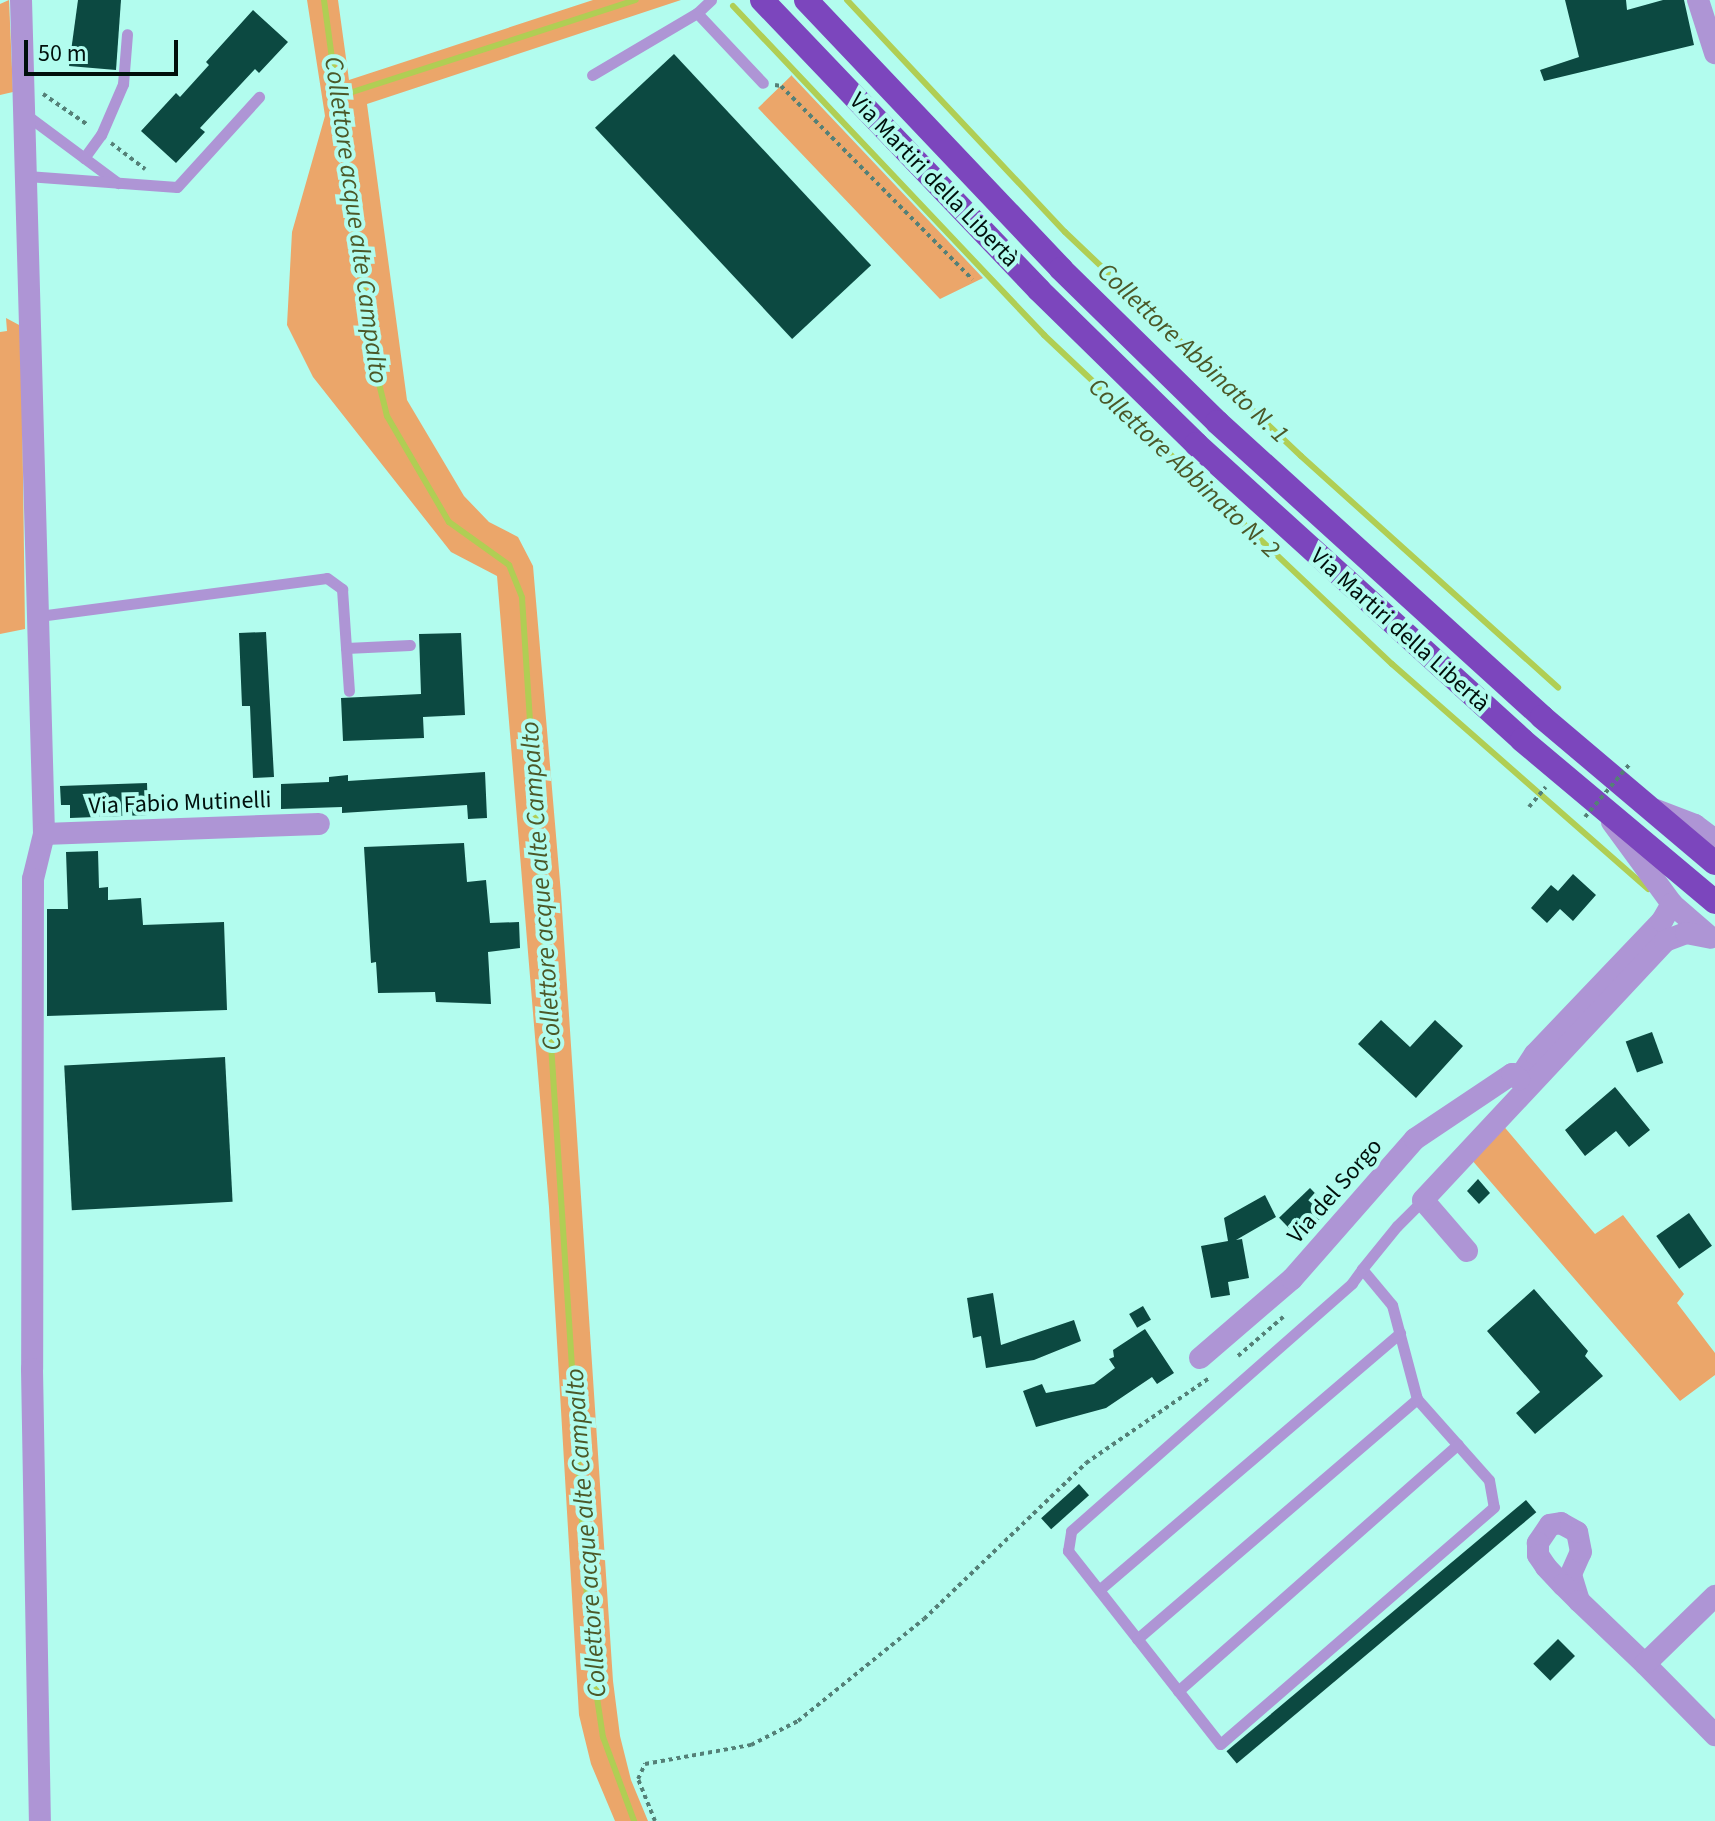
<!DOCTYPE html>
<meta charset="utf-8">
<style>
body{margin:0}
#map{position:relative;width:1715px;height:1821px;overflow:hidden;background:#b2fcee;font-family:"Source Sans 3",sans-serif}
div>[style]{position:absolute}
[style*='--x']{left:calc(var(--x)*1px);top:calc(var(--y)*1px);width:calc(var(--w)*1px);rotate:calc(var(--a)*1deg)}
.green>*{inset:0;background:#eba66a}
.stream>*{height:6px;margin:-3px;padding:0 3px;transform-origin:3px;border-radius:3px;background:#b0ce54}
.building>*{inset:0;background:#0c4941;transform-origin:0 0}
.path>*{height:4px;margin-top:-2px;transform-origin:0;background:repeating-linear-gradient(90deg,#548077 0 4px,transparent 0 8px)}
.service>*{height:11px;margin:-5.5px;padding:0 5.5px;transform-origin:5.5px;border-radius:5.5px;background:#ae95d5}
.minor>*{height:22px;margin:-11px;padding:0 11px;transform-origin:11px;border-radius:11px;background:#ae95d5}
.primary>*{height:24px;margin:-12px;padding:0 12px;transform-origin:12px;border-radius:12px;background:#7c46bd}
.path-bridge>*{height:4px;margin-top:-2px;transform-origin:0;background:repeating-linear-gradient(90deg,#548077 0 4px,transparent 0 8px)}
span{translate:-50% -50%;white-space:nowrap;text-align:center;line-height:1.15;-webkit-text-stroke:8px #b2fcee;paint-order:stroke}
.street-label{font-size:24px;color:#00100c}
.water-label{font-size:26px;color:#4b5828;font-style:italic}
.scale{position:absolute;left:24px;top:40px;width:154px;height:36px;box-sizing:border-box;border:4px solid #00100c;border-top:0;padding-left:10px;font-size:24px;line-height:28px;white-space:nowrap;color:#00100c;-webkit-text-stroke:6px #b2fcee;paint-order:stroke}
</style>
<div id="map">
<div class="green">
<i style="clip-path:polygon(9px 0,13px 92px,0 95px,0 4px)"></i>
<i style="clip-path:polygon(307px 0,338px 0,349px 80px,593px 0,681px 0,367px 104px,407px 400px,464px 496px,489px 522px,518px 537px,533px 566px,561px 894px,613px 1681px,620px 1736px,631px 1780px,648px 1821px,615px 1821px,591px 1764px,579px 1715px,549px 1207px,497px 576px,451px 552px,313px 377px,287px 325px,292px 232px,325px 116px)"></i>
<i style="clip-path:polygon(792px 75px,792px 76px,983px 278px,940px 299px,758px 108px)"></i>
<i style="clip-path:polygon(6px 318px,21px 326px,25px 629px,0 634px,0 332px,7px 331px)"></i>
<i style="clip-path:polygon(1501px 1123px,1595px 1234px,1623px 1215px,1684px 1294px,1677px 1303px,1715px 1353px,1715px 1375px,1680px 1401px,1471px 1159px)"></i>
</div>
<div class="stream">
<i style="--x:324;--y:0;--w:362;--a:82.2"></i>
<i style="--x:373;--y:359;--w:59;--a:76.2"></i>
<i style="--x:387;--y:416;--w:123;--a:59.7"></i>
<i style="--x:449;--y:522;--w:74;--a:35.6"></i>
<i style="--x:509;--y:565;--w:35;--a:68"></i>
<i style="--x:522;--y:598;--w:1062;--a:86.28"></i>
<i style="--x:591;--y:1658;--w:80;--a:81.4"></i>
<i style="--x:603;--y:1737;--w:90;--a:69.7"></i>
<i style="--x:847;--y:0;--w:318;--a:46.8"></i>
<i style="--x:1065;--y:232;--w:325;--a:43.5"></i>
<i style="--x:1301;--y:456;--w:346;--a:42"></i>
<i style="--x:733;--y:6;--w:453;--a:46.6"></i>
<i style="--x:1044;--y:335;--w:479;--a:43.4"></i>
<i style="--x:1392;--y:664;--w:341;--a:41.3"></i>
<i style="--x:337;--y:97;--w:314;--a:-18"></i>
</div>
<div class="building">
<i style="clip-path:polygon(78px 0,121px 0,116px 70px,69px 66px)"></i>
<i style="clip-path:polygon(1565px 0,1626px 0,1627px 10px,1663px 0,1684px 0,1694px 45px,1544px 81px,1540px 70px,1579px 57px)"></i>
<i style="clip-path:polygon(253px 10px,288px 42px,259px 73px,255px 69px,200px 128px,205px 132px,176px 163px,141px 131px,176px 93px,180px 97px,209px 65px,206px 62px)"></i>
<i style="left:674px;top:54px;width:289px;height:108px;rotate:47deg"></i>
<i style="clip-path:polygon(266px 632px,274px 777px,253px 778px,250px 706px,242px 706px,239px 633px)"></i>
<i style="clip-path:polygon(461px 633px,465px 715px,423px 717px,424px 738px,343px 741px,341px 698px,421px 694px,419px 634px)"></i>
<i style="clip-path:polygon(485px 772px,487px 818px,468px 819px,467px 805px,342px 813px,342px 807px,281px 809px,281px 784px,329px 782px,329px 777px,348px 775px,348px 781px)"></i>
<i style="clip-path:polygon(147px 783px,148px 815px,70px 818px,70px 805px,61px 805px,60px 786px)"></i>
<i style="clip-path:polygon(464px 843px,467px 882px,486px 880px,490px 923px,519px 922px,520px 948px,488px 952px,491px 1004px,436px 1002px,435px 992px,378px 993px,376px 962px,371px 963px,364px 847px)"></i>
<i style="clip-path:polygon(98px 851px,99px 888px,108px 887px,108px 900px,141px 898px,143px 925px,224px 922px,227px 1010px,47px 1016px,47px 909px,68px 909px,66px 852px)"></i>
<i style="clip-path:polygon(1573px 874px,1596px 895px,1573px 921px,1560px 909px,1547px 923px,1531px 908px,1551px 885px,1558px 891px)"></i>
<i style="clip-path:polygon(1381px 1020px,1410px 1047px,1435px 1020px,1463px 1046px,1416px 1098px,1358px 1044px)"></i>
<i style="left:1652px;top:1032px;width:33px;height:28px;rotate:70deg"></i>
<i style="left:225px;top:1057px;width:145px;height:161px;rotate:87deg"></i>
<i style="clip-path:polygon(1615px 1087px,1650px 1130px,1629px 1147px,1616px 1131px,1585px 1156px,1565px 1130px)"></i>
<i style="clip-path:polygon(1478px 1179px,1490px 1193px,1479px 1204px,1467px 1191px)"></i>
<i style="left:1310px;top:1188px;width:29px;height:43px;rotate:46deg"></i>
<i style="clip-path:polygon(1265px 1195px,1276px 1217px,1236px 1240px,1242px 1239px,1249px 1278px,1228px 1282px,1230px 1295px,1211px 1298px,1201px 1246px,1228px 1241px,1224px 1218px)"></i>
<i style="left:1689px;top:1213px;width:40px;height:40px;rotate:55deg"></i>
<i style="clip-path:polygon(1534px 1289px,1588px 1351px,1585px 1356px,1603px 1376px,1535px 1434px,1516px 1413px,1540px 1392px,1487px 1331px)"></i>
<i style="clip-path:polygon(993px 1293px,1001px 1345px,1074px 1320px,1081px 1341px,1034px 1360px,986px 1368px,981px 1336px,973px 1338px,967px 1298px)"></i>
<i style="left:1143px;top:1306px;width:16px;height:16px;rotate:60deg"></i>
<i style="clip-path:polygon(1145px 1329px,1174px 1373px,1157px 1384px,1152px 1377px,1106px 1408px,1036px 1427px,1023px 1391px,1042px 1384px,1046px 1393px,1094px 1384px,1115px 1368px,1109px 1359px,1114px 1357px,1113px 1350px)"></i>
<i style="left:1079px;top:1484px;width:15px;height:51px;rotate:48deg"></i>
<i style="left:1526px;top:1500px;width:16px;height:391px;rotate:50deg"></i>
<i style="left:1558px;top:1639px;width:24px;height:35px;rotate:45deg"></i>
</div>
<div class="path">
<i style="--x:775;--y:85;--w:6;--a:9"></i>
<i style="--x:781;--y:86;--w:272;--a:45.3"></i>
<i style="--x:43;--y:94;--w:55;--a:34.6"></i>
<i style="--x:111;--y:143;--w:43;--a:37.4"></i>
<i style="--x:1529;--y:807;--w:26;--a:-50"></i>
<i style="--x:1238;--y:1356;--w:60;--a:-40.9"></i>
<i style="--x:655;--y:1821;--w:45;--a:-112"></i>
<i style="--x:638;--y:1779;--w:17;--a:-65"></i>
<i style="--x:645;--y:1764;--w:108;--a:-10.2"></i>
<i style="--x:751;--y:1745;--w:53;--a:-27.1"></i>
<i style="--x:798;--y:1721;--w:162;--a:-39"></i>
<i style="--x:924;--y:1619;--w:225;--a:-43.9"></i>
<i style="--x:1086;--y:1463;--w:150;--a:-34.6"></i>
</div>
<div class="service">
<i style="--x:711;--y:0;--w:19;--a:137"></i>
<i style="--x:697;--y:13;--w:96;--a:46.7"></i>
<i style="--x:592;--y:75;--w:122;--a:-30.6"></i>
<i style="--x:25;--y:114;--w:116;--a:36.6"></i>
<i style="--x:84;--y:158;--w:29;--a:-54"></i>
<i style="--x:101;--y:135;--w:56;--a:-66.7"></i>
<i style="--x:123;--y:84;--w:50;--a:-85.4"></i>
<i style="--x:27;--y:176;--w:150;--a:4.2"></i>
<i style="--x:177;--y:187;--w:122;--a:-47.7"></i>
<i style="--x:39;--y:616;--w:290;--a:-7.5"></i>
<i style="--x:327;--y:578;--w:19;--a:36"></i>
<i style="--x:342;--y:589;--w:102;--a:86.1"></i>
<i style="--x:346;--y:648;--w:64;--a:-2.7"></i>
<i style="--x:1362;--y:1269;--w:47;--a:50.2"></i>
<i style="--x:1392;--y:1305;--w:97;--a:75.1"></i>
<i style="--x:1417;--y:1399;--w:108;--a:48.4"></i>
<i style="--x:1489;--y:1480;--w:27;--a:80"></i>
<i style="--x:1494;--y:1507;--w:362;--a:139.1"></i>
<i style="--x:1220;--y:1744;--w:246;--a:-128.2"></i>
<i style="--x:1068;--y:1551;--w:20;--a:-81"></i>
<i style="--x:1071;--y:1531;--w:375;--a:-41.4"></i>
<i style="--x:1352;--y:1283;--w:17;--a:-54"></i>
<i style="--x:1362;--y:1269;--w:55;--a:-50.9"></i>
<i style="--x:1397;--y:1226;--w:37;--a:-45"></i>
<i style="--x:1099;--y:1590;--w:396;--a:-40.5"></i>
<i style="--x:1137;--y:1639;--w:369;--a:-40.6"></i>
<i style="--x:1178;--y:1691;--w:373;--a:-41.4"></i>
</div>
<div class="minor">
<i style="--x:21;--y:0;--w:834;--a:88.42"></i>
<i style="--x:44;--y:834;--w:46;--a:103.7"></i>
<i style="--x:33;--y:879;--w:490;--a:90.1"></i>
<i style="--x:32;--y:1369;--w:452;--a:89"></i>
<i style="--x:1698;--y:0;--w:56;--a:72.2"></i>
<i style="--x:1656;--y:810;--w:42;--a:21"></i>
<i style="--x:1695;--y:825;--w:25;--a:37"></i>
<i style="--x:1612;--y:822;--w:102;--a:53.8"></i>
<i style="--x:1672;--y:904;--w:49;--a:40.9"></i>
<i style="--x:44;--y:834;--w:275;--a:-2.1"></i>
<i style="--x:1520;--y:1077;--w:27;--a:-57"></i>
<i style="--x:1535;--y:1054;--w:184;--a:-46.3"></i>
<i style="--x:1662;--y:921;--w:20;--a:-60"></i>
<i style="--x:1467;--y:1251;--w:67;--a:-130.8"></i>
<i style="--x:1423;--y:1200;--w:354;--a:-46.9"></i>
<i style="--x:1665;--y:941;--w:22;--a:-21"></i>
<i style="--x:1686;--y:933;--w:25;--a:11"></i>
<i style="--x:1200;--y:1358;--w:121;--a:-40.7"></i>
<i style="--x:1292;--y:1279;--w:186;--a:-48.7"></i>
<i style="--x:1415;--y:1139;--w:117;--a:-33.8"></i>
<i style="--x:1512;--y:1074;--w:9;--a:36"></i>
<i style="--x:1579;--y:1601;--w:28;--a:-107"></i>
<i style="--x:1571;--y:1574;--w:24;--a:-66"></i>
<i style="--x:1581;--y:1552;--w:20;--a:-101"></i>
<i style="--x:1577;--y:1532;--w:18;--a:-151"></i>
<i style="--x:1561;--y:1523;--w:11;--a:170"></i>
<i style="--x:1550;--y:1525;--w:22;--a:124"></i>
<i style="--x:1538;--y:1543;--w:12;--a:90"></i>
<i style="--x:1538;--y:1555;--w:14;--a:56"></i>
<i style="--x:1546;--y:1567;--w:25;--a:47"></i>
<i style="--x:1563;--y:1585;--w:23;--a:45"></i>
<i style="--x:1579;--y:1601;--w:91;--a:43.7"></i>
<i style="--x:1645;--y:1664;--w:100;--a:45.4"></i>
<i style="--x:1645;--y:1664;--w:98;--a:-44.2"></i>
</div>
<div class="primary">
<i style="--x:762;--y:0;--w:401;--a:46.3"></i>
<i style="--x:1039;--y:290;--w:220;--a:44.4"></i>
<i style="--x:1196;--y:444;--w:440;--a:42.2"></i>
<i style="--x:1522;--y:740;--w:252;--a:40"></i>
<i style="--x:806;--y:0;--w:371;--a:46.5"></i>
<i style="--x:1061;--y:269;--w:219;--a:44.4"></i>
<i style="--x:1217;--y:422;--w:439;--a:42.2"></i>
<i style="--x:1542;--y:717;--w:226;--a:40.2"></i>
</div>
<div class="path-bridge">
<i style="--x:1585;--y:817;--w:68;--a:-49.8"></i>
</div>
<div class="street-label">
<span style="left:934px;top:180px;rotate:46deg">Via Martiri della Libertà</span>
<span style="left:1400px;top:630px;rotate:42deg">Via Martiri della Libertà</span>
<span style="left:180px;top:803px;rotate:-2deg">Via Fabio Mutinelli</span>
<span style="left:1335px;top:1191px;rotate:-49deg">Via del Sorgo</span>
</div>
<div class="water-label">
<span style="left:356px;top:220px;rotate:82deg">Collettore acque alte Campalto</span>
<span style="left:1193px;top:353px;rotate:43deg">Collettore Abbinato N. 1</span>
<span style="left:1184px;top:468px;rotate:43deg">Collettore Abbinato N. 2</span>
<span style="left:541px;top:886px;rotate:-94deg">Collettore acque alte Campalto</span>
<span style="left:586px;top:1533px;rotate:-94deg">Collettore acque alte Campalto</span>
</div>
<div class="scale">50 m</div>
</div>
